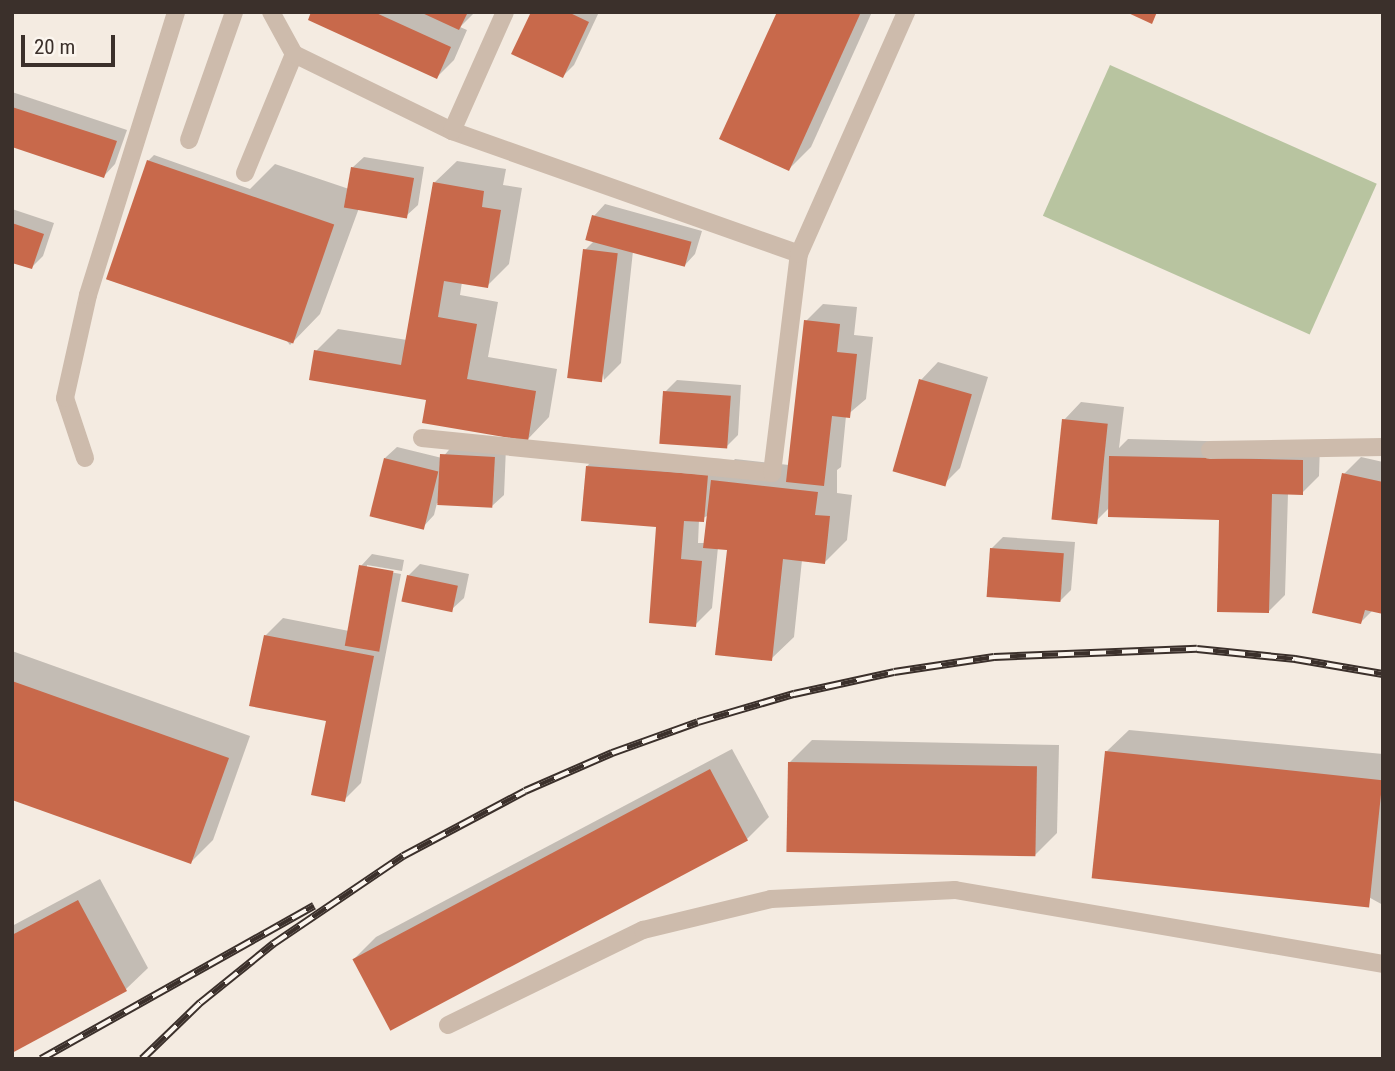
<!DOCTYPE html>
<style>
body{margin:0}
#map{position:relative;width:1395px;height:1071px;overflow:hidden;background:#f4ebe1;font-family:"Roboto Condensed",sans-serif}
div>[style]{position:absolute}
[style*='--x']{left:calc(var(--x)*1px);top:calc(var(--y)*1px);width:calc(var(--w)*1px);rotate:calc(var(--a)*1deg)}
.green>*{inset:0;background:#b8c4a0;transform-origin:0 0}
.shadow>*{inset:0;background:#0003}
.building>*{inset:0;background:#c8694b;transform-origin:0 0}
.lane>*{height:18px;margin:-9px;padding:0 9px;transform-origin:9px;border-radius:9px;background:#cdbbac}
.street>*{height:18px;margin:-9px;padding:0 9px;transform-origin:9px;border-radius:9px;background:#cdbbac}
.rail>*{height:8px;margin-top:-4px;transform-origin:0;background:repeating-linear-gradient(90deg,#fbf5ee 0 16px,#3b302b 0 32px);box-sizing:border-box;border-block:2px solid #3b302b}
span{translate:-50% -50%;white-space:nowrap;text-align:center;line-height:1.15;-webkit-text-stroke:6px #fbf5ee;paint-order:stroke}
.frame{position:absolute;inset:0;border:14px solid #3b302b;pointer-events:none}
.scale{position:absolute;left:21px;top:35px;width:94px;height:32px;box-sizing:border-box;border:4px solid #3b302b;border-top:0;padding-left:9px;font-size:21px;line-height:24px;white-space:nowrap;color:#3b302b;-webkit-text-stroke:5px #fbf5ee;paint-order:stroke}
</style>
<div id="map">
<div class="green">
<i style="left:1110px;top:65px;width:292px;height:165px;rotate:24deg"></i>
</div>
<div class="shadow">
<i style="clip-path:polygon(313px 12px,475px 12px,460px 27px,467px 30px,454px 60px,437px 77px)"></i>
<i style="clip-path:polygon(533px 12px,599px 12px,574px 65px,563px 76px)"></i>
<i style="clip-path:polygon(779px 12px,872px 12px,811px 147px,789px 169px)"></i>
<i style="clip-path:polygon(12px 92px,127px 130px,115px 164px,104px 176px,12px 145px)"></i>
<i style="clip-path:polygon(154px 155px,250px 189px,275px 164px,349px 189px,352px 168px,364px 157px,424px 167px,418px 205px,406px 216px,359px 208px,320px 314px,290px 345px,148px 161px)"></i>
<i style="clip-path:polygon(457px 161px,506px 169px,503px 185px,522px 188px,509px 264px,487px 286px,462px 282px,460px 295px,498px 302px,488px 357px,557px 369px,549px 417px,527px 440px,316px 351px,338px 329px,407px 340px,434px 183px)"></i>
<i style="clip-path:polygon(605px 204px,702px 231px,695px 254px,684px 266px,633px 251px,621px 363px,604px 380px,585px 250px,594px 241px,594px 216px)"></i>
<i style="clip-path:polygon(12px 209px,54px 223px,43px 256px,32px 267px,12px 261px)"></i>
<i style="clip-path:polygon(evenodd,823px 304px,857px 307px,854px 335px,873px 337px,866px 399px,846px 416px,841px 467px,837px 470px,837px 493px,852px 495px,847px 540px,825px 562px,802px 560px,794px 637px,771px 659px,729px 548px,718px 547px,712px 608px,695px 625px,659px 522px,587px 466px,599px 455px,724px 459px,723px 471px,735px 459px,789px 465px,806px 321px,823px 304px,709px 515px,706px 543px,698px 543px,699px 520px,709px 515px)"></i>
<i style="clip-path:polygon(938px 362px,988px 377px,960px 468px,943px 485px,921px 380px)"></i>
<i style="clip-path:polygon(677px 380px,741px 385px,738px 435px,726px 447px,665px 392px)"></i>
<i style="clip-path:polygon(1081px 402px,1124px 407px,1119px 448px,1128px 439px,1320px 444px,1319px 476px,1302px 493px,1288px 493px,1285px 595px,1268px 612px,1221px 518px,1110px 507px,1095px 522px,1064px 420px)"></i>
<i style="clip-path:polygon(454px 444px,506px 447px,504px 495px,492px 506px,437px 503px,434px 515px,423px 527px,385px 458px,397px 447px,442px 458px)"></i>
<i style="clip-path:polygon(1361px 457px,1383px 462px,1383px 612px,1373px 610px,1361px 622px,1344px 474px)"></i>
<i style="clip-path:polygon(1003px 537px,1075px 542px,1071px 590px,1060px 601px,991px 549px)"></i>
<i style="clip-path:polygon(372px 554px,404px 560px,402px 571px,367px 565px,367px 568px,401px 574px,361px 783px,344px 800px,328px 719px,265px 636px,283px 618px,349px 631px,361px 566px)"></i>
<i style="clip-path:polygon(420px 564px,469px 574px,464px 598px,452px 609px,408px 576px)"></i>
<i style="clip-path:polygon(12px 651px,250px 736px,213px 840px,191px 862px,12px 798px)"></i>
<i style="clip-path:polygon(1129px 730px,1383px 754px,1383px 905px,1106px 752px)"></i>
<i style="clip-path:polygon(812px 740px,1059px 745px,1057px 833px,1035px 855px,789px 763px)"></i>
<i style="clip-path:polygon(732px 749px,769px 817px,747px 839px,354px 959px,376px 937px)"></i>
<i style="clip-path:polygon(100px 879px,148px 968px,125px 990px,12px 1051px,12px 926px)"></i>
</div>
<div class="building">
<i style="clip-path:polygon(311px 12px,374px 12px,451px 47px,437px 79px,308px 20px)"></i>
<i style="clip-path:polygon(420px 12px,468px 12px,459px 30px)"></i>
<i style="clip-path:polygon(531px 12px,568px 12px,589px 22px,563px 78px,511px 54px)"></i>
<i style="clip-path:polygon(777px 12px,861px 12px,789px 171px,719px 139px)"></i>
<i style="clip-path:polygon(1126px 12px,1157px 12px,1152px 24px)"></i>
<i style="clip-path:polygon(12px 107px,117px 141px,104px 178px,12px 147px)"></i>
<i style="left:147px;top:160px;width:198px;height:126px;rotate:19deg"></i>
<i style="left:351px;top:167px;width:64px;height:41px;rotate:10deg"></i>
<i style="clip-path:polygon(433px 182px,484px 191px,482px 207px,501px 210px,488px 288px,444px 281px,438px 317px,477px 324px,467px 379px,536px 391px,528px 441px,422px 423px,426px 400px,309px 380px,314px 350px,401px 365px)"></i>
<i style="left:592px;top:215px;width:103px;height:26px;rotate:15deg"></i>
<i style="clip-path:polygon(12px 223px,44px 234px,32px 269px,12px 263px)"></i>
<i style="left:583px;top:249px;width:35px;height:130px;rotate:7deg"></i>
<i style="clip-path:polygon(804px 320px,840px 324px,837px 352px,857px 354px,850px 418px,832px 416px,824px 486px,786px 482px)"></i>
<i style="left:919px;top:379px;width:55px;height:96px;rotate:16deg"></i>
<i style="left:663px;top:391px;width:68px;height:53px;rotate:4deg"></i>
<i style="left:1062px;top:419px;width:46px;height:101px;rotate:6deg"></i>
<i style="left:440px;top:454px;width:55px;height:51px;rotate:3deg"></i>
<i style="clip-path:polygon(1109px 456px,1303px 460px,1303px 495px,1272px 494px,1269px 613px,1217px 612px,1219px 520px,1108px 517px)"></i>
<i style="left:384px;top:458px;width:56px;height:60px;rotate:14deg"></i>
<i style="clip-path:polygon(586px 466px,708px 475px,704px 522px,684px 521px,681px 559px,702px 561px,696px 627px,649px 623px,656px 527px,581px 521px)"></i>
<i style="clip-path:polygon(1342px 473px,1383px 482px,1383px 614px,1365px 610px,1361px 624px,1312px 613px)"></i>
<i style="clip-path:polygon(711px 480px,818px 492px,815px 515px,830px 516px,825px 564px,783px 559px,772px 661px,715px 655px,727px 550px,703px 548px)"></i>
<i style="left:990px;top:548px;width:74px;height:49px;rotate:4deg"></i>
<i style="left:359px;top:565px;width:35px;height:82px;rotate:10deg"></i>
<i style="left:407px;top:575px;width:52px;height:27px;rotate:12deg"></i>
<i style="clip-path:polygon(264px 635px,374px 656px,345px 802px,311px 795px,326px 721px,249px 706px)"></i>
<i style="clip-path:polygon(12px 681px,229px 758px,191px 864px,12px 800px)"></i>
<i style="left:1105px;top:751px;width:279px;height:128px;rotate:6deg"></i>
<i style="left:788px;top:762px;width:249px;height:90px;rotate:1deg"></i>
<i style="left:710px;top:769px;width:81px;height:405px;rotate:62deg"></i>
<i style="clip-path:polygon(78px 900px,127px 991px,12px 1053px,12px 935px)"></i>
</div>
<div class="lane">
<i style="--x:189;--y:140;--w:136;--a:-70.6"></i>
<i style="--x:245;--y:173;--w:129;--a:-67.6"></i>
<i style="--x:85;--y:458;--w:63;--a:-108.4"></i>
<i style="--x:65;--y:398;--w:106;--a:-77.4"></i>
<i style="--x:88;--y:295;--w:296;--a:-72.7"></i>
<i style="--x:448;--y:1025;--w:217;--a:-26"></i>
<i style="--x:643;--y:930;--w:132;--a:-13.6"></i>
<i style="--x:771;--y:899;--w:184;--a:-2.8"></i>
<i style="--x:955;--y:890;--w:434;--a:9.8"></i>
</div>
<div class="street">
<i style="--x:271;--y:12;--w:48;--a:61.3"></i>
<i style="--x:294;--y:54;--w:176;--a:26"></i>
<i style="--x:452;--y:131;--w:368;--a:19.5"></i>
<i style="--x:452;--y:131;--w:130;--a:-66"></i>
<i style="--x:422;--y:438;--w:352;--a:5.7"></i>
<i style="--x:772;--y:473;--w:221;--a:-83"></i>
<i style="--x:799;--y:254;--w:265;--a:-66.1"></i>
<i style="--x:1210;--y:450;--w:173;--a:-1"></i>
</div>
<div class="rail">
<i style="--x:41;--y:1059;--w:313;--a:-29.3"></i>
<i style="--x:142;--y:1059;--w:81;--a:-44"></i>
<i style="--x:200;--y:1003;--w:94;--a:-38.9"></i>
<i style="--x:273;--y:944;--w:157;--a:-34.1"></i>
<i style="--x:403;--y:856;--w:138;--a:-28"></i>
<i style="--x:525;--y:791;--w:95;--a:-23.6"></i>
<i style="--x:612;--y:753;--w:91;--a:-19.8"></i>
<i style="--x:698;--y:722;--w:100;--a:-16.3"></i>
<i style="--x:794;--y:694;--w:102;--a:-12.4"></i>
<i style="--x:894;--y:672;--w:101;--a:-8.5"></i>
<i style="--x:994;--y:657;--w:203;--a:-2.3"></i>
<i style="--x:1197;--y:649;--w:99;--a:5.8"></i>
<i style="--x:1295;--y:659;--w:89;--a:9.7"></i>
</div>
<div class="frame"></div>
<div class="scale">20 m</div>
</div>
